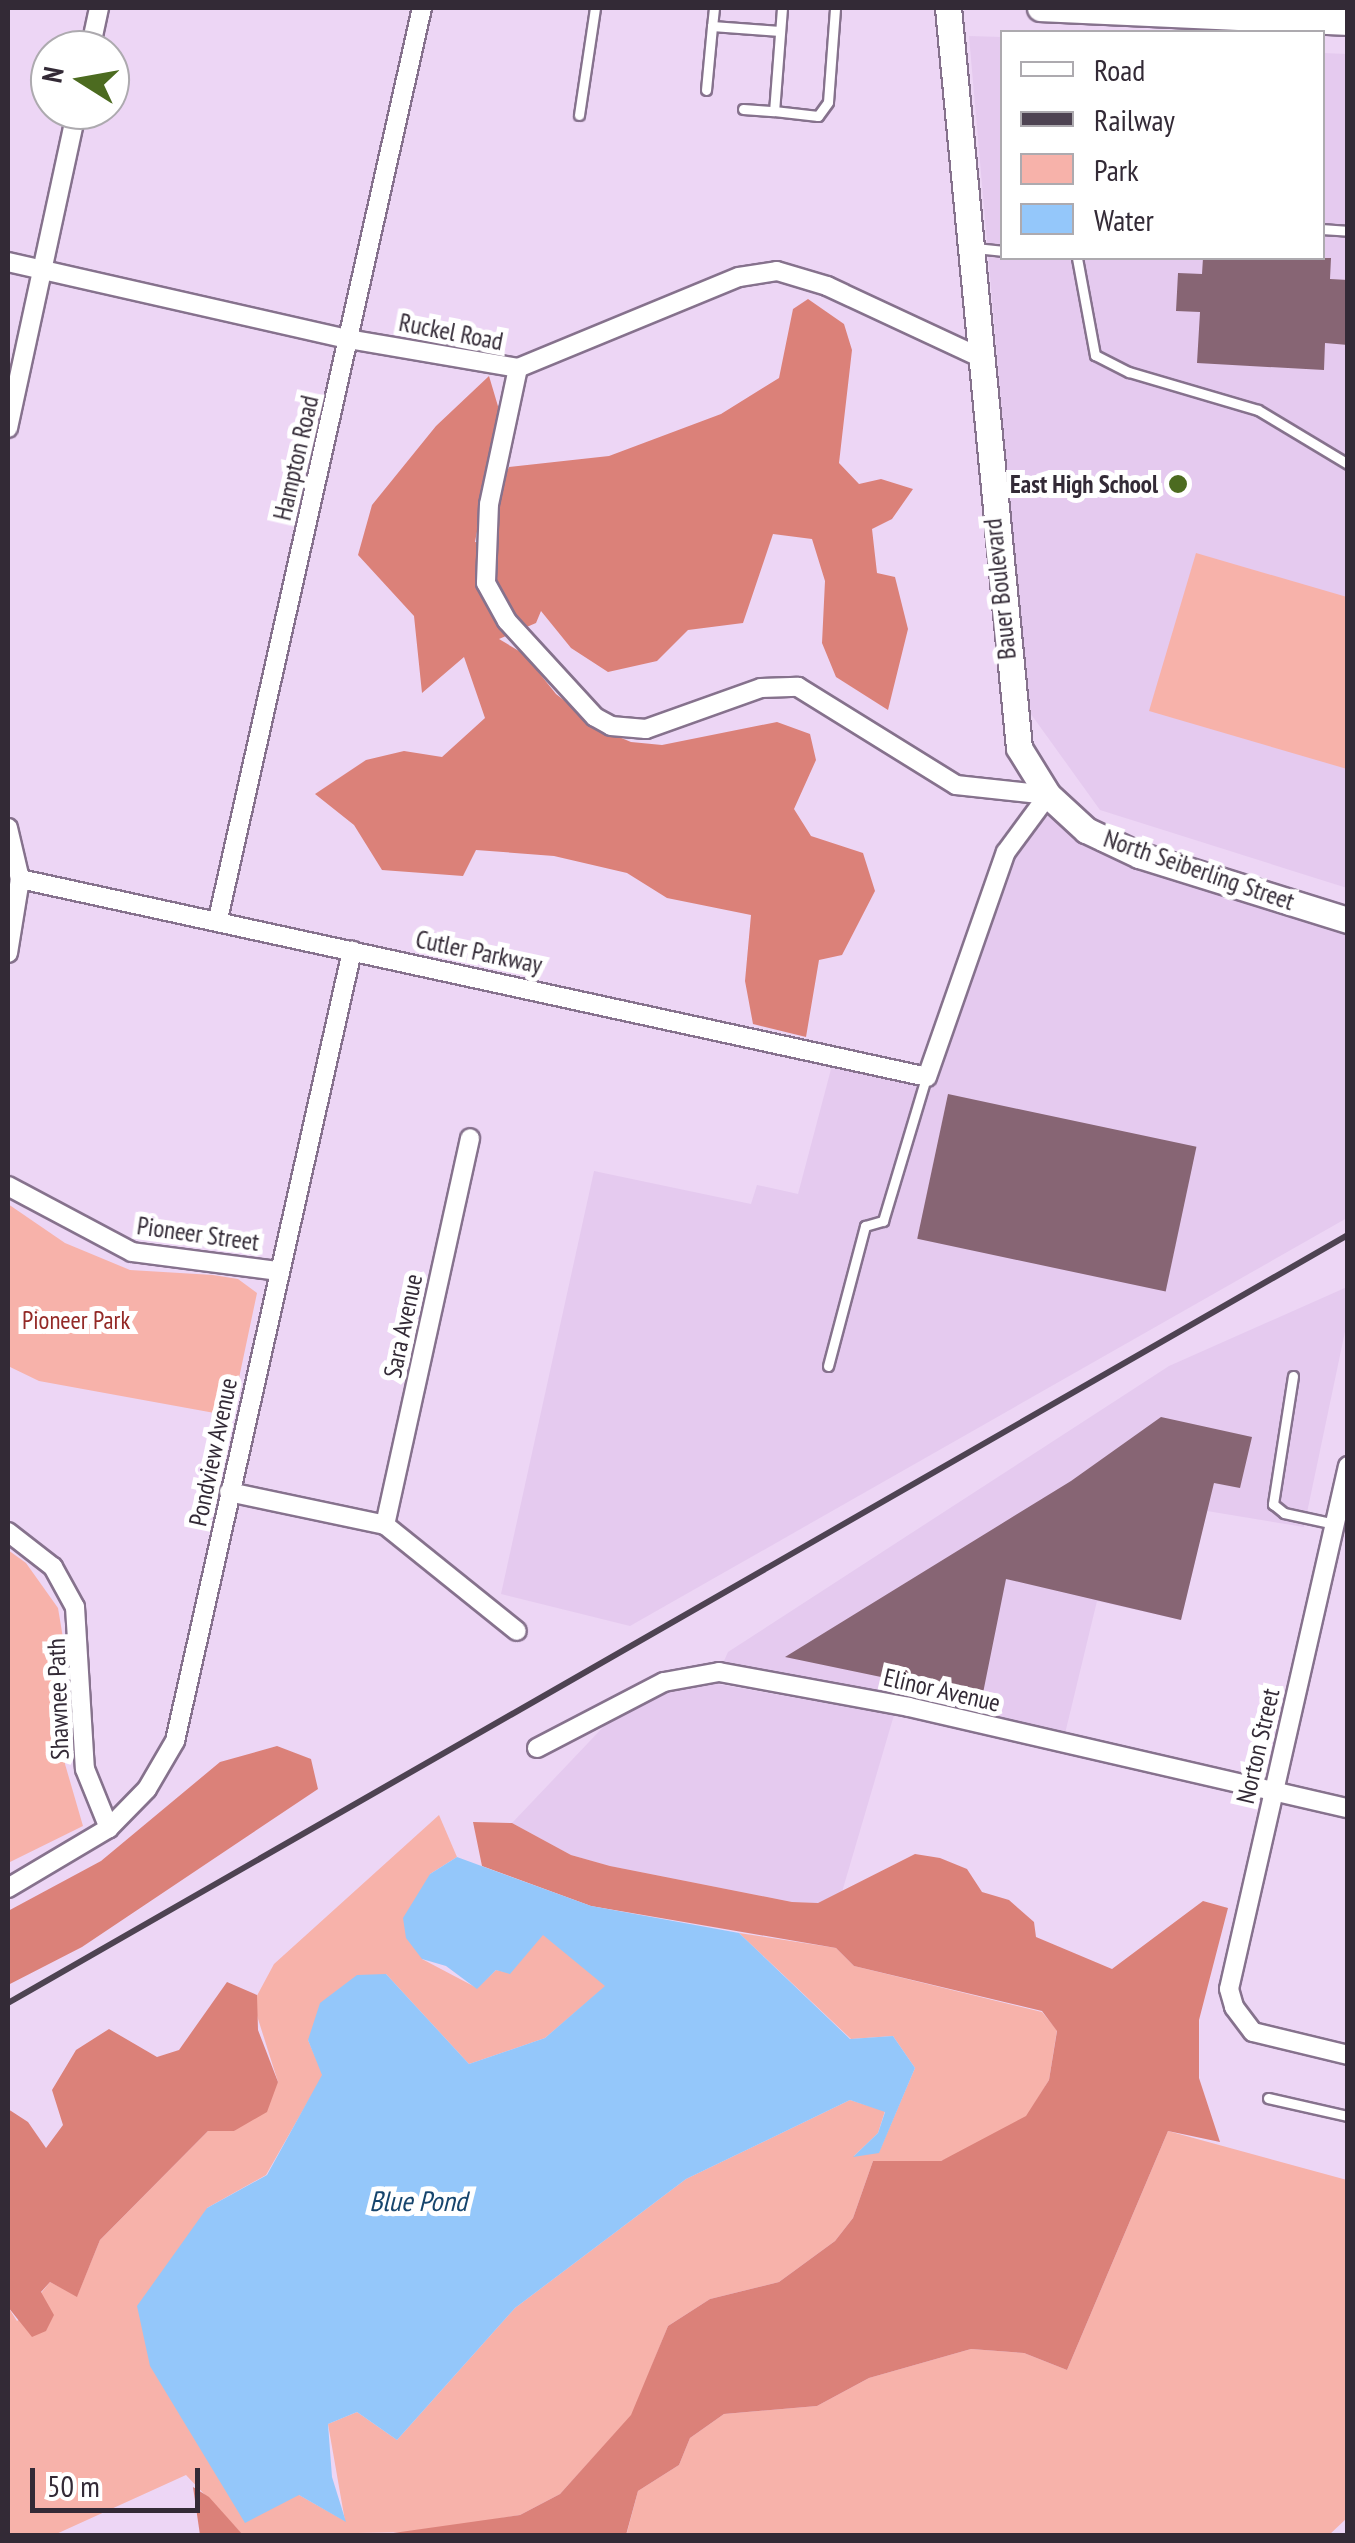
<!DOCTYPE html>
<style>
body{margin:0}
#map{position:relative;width:1355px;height:2543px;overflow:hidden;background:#edd6f5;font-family:"PT Sans Narrow",sans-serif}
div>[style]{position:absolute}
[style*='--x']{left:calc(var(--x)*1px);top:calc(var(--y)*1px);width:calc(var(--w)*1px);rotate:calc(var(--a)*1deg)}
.built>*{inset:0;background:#e5caef}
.green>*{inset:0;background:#f7b2aa}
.forest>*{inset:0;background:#db8179}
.water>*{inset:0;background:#94c7fa}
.building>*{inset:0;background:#876574;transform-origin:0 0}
.roads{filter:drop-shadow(2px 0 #86728d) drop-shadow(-2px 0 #86728d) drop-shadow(0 2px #86728d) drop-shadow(0 -2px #86728d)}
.lane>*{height:9px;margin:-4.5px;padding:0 4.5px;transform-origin:4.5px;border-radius:4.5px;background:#fff}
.street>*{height:18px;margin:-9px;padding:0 9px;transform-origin:9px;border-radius:9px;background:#fff}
.secondary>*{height:25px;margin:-12.5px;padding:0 12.5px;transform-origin:12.5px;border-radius:12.5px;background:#fff}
.rail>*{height:6px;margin:-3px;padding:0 3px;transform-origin:3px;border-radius:3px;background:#4e4352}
.dots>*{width:28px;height:28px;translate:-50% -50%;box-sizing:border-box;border:5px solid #fff;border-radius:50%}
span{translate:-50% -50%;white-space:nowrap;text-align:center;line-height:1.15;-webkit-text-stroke:10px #fff;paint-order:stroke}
.street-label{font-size:25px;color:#332a36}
.poi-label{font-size:25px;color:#332a36;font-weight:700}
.right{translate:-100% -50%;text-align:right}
.park-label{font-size:25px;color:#942a27}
.water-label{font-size:28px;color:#16456d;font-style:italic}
.frame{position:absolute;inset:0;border:10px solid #332a36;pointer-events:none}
.legend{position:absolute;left:1000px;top:30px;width:325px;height:230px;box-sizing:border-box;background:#fff;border:2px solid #adaaaf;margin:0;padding:12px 18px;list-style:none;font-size:30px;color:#332a36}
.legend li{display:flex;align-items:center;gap:20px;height:50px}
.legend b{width:50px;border:2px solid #adaaaf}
.north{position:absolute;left:30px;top:30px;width:100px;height:100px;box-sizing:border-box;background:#fff;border:2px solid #adaaaf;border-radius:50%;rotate:281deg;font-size:28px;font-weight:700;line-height:40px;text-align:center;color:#332a36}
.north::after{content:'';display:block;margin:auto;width:35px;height:45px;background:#4c6b20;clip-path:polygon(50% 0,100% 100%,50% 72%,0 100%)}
.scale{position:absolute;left:30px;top:2468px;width:170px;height:45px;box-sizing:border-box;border:5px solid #332a36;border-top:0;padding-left:12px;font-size:30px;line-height:35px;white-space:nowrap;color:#332a36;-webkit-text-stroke:8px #fff;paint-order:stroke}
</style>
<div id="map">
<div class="built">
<i style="clip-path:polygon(969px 36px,1002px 37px,1002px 258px,1322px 258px,1323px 53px,1347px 54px,1347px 888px,1100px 810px,1028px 710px)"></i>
<i style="clip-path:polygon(1048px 795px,1086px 830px,1347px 920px,1347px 1218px,630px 1626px,501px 1594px,594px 1171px,751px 1204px,757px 1185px,798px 1194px,835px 1054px,926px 1076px,1006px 852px)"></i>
<i style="clip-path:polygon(1347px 1287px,1347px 1322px,1304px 1527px,1207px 1511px,1181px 1620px,1097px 1601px,1063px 1742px,719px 1672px,728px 1652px,1169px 1366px)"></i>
<i style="clip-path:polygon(694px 1680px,894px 1715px,842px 1892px,818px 1903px,792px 1902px,610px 1866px,571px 1855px,512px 1823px,607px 1723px)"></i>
</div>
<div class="green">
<i style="clip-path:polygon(1196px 553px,1347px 597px,1347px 769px,1149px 711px)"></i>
<i style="clip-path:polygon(8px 1204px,65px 1243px,130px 1270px,213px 1275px,238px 1279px,257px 1293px,231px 1416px,39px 1381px,8px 1366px)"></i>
<i style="clip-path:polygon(8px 1550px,26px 1563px,58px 1608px,66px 1656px,65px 1764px,83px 1826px,8px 1863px)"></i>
<i style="clip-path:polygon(439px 1815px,457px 1857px,430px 1874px,422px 1959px,477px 1988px,496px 1970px,510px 1973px,543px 1934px,606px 1986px,545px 2038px,469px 2064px,386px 1974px,308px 2040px,323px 2075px,266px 2175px,207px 2208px,299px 2495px,345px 2521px,328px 2424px,357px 2412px,397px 2440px,515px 2308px,686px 2179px,850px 2100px,885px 2111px,878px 2133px,854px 2156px,879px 2152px,915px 2068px,893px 2036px,851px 2039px,739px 1933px,836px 1948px,854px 1966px,1042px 2012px,1057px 2030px,1049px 2080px,1027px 2116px,990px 2141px,941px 2161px,873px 2161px,853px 2218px,835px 2241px,779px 2282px,710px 2299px,668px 2326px,632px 2415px,560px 2494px,520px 2515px,416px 2532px,243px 2535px,186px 2475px,54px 2535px,8px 2535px,8px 2307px,17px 2321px,43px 2302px,41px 2293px,50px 2282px,77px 2296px,100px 2240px,208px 2131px,234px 2131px,278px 2082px,253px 2003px,274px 1964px)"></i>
<i style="clip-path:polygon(1168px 2131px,1347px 2180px,1347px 2518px,1329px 2535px,626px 2536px,638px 2491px,679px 2465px,690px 2438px,724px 2414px,817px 2406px,869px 2378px,971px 2349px,1024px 2353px,1067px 2370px)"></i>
</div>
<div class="forest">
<i style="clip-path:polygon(808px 299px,844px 324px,852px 350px,839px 463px,859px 484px,881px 479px,913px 489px,892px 519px,872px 529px,877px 573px,895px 577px,908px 629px,888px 710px,836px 677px,822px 643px,825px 581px,812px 539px,773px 534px,743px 623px,688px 630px,657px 661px,608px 672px,571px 648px,541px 611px,536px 623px,499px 639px,524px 654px,556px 694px,602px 730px,631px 742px,662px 745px,777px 722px,810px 734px,816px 760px,794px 809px,811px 836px,863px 853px,875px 891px,842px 955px,819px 960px,806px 1037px,753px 1024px,745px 981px,751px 915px,667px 898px,627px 873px,554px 856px,476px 850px,463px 876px,382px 870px,354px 825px,315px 794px,366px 760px,404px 751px,442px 757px,485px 718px,464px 657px,422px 693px,414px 616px,358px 555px,372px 505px,436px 426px,489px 376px,500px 413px,475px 542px,497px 545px,498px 491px,509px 467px,609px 456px,721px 414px,779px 378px,793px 309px)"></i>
<i style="clip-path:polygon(277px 1746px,311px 1759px,318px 1789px,82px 1947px,8px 1985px,8px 1911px,101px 1861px,220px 1762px)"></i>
<i style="clip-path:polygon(473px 1822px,512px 1823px,571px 1855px,610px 1866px,792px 1902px,818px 1903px,915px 1854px,940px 1858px,967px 1869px,982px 1892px,1009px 1900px,1034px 1922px,1036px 1937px,1112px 1969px,1203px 1901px,1228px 1908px,1199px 2020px,1199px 2078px,1220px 2142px,1168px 2131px,1067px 2370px,1024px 2353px,971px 2349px,869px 2378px,817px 2406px,724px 2414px,690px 2438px,679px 2465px,638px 2491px,626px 2535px,372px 2536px,520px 2515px,560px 2494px,631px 2415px,668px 2326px,710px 2299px,779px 2282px,835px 2241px,853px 2218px,873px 2161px,941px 2161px,1026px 2116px,1049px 2080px,1057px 2031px,1042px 2011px,854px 1966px,836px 1948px,591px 1906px,482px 1866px)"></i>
<i style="clip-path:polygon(227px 1982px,257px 1995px,258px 2030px,278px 2082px,267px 2112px,234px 2131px,208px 2131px,100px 2240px,77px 2297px,50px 2282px,41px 2292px,54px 2315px,46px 2331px,32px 2337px,8px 2307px,8px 2109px,28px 2122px,46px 2148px,63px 2125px,52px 2090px,76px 2050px,109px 2029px,157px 2057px,179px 2050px)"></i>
<i style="clip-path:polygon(193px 2487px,209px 2497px,243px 2535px,200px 2535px)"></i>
</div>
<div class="water">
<i style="clip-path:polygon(457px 1857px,591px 1906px,739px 1933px,850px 2039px,893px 2036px,915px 2068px,879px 2153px,853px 2157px,878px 2133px,885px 2112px,850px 2100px,686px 2179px,515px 2308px,397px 2440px,357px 2412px,328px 2424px,332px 2477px,346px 2522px,299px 2495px,245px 2523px,150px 2366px,137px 2306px,207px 2208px,267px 2175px,322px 2075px,308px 2040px,320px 2003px,357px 1975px,386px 1974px,469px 2064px,545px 2038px,605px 1986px,543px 1935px,510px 1974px,496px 1970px,477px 1989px,446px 1966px,422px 1959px,406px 1938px,403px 1918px,430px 1874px)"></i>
</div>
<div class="building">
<i style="clip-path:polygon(1203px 258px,1331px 258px,1330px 279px,1348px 280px,1348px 345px,1325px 343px,1324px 370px,1197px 363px,1200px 312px,1176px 311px,1178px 273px,1202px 274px)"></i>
<i style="left:948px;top:1094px;width:254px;height:148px;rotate:12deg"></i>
<i style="clip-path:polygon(1161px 1417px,1252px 1437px,1240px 1488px,1214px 1483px,1181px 1620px,1006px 1579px,982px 1698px,785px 1657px,1071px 1481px)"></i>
</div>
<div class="roads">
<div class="lane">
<i style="--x:714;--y:8;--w:18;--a:96"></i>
<i style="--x:712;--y:26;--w:68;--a:4.2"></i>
<i style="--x:782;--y:8;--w:103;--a:94.4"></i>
<i style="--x:774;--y:111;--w:44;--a:6.5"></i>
<i style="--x:818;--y:116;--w:17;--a:-54"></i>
<i style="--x:828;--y:102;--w:94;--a:-85.7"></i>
<i style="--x:706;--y:90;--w:64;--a:-84.6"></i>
<i style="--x:743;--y:109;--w:31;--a:4"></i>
<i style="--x:579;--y:115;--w:108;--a:-81.5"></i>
<i style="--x:1322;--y:229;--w:26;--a:4"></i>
<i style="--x:975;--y:248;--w:27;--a:6"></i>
<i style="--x:1077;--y:258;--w:99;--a:79.5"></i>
<i style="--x:1095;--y:355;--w:38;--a:27"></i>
<i style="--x:1129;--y:372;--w:134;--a:16.4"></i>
<i style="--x:1258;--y:410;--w:105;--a:31"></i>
<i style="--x:828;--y:1366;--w:145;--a:-75.2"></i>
<i style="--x:865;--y:1226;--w:19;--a:-16"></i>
<i style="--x:883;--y:1221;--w:149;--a:-73.3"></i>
<i style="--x:1293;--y:1376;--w:130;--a:98.9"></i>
<i style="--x:1273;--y:1504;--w:14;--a:39"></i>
<i style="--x:1284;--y:1513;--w:52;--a:12.2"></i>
<i style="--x:1268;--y:2098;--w:82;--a:12.7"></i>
</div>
<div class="street">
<i style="--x:90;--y:50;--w:43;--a:-77.9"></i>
<i style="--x:8;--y:262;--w:349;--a:12.8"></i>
<i style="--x:348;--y:339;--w:172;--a:9.7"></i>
<i style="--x:518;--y:368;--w:239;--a:-22.4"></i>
<i style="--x:739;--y:277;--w:38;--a:-9"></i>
<i style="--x:777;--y:271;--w:52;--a:16.7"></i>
<i style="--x:827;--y:286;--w:166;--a:25"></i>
<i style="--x:518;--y:368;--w:139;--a:102"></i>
<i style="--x:489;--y:504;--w:79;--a:92.2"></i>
<i style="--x:486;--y:583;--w:43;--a:61.1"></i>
<i style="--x:507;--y:621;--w:130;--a:47.5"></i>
<i style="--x:595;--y:717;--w:18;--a:29"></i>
<i style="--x:611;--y:726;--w:35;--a:5"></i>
<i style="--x:646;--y:729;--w:122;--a:-19.6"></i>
<i style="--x:761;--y:688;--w:37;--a:-2"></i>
<i style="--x:798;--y:687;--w:186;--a:31.8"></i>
<i style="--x:956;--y:785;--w:93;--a:6.2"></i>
<i style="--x:8;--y:428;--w:325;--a:-77.8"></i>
<i style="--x:8;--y:828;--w:52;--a:76.8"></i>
<i style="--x:20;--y:879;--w:75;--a:99.2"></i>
<i style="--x:20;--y:879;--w:928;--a:12.31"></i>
<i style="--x:927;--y:1077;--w:238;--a:-70.7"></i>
<i style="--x:1006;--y:852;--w:71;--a:-53.6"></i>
<i style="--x:218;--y:919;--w:934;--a:-77.38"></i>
<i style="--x:8;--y:1186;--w:140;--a:28"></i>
<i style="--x:132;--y:1252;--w:147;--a:7.4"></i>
<i style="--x:1348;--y:1466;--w:536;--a:102.82"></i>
<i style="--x:1229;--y:1989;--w:19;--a:74"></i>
<i style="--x:1234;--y:2007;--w:31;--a:53"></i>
<i style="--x:1253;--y:2032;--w:98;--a:13.6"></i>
<i style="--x:229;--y:1492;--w:159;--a:11.9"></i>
<i style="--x:385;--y:1525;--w:169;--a:38.8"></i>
<i style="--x:385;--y:1525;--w:396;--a:-77.6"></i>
<i style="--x:8;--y:1532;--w:57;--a:37.9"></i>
<i style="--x:53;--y:1567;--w:46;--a:61.2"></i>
<i style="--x:75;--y:1607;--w:162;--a:86.5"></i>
<i style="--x:85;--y:1769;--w:64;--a:67.9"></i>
<i style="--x:537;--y:1748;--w:143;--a:-27.5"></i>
<i style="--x:664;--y:1682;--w:56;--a:-10.3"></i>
<i style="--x:719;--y:1672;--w:193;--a:10.4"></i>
<i style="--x:909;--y:1707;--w:450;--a:13"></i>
<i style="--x:8;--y:1888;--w:117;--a:-30.7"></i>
<i style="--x:109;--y:1828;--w:54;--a:-45.7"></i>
<i style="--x:147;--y:1789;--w:56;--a:-59.7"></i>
<i style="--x:175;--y:1741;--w:810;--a:-77.37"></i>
</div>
<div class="secondary">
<i style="--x:948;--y:8;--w:743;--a:84.52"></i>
<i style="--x:1019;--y:748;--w:55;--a:58.3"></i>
<i style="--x:1048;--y:795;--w:52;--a:42.6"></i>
<i style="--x:1086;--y:830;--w:59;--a:25.3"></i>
<i style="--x:1139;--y:855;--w:219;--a:17.3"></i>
<i style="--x:1040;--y:8;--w:308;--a:2.6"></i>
</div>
</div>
<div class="rail">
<i style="--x:8;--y:2003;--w:1544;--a:-29.82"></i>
</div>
<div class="dots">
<i style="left:1178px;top:484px;background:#4c6b20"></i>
</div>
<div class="street-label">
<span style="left:451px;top:332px;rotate:11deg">Ruckel Road</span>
<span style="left:296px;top:458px;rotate:-77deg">Hampton Road</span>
<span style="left:1000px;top:589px;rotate:-96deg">Bauer Boulevard</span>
<span style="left:1199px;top:870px;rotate:19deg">North Seiberling Street</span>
<span style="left:479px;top:952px;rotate:12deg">Cutler Parkway</span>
<span style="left:198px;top:1234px;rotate:8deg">Pioneer Street</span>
<span style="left:403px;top:1326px;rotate:-78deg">Sara Avenue</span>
<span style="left:213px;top:1452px;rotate:-78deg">Pondview Avenue</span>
<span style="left:942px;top:1690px;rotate:13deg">Elinor Avenue</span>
<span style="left:58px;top:1699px;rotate:-92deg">Shawnee Path</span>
<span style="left:1258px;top:1746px;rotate:-77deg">Norton Street</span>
</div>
<div class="poi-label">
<span class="right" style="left:1158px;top:484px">East High School</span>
</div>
<div class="park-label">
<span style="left:76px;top:1320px">Pioneer Park</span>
</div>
<div class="water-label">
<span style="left:418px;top:2201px">Blue Pond</span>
</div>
<div class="frame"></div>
<ul class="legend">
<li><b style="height:12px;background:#fff"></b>Road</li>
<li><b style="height:12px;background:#4e4352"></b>Railway</li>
<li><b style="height:28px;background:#f7b2aa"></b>Park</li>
<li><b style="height:28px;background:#94c7fa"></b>Water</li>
</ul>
<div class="north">N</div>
<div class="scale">50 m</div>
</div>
